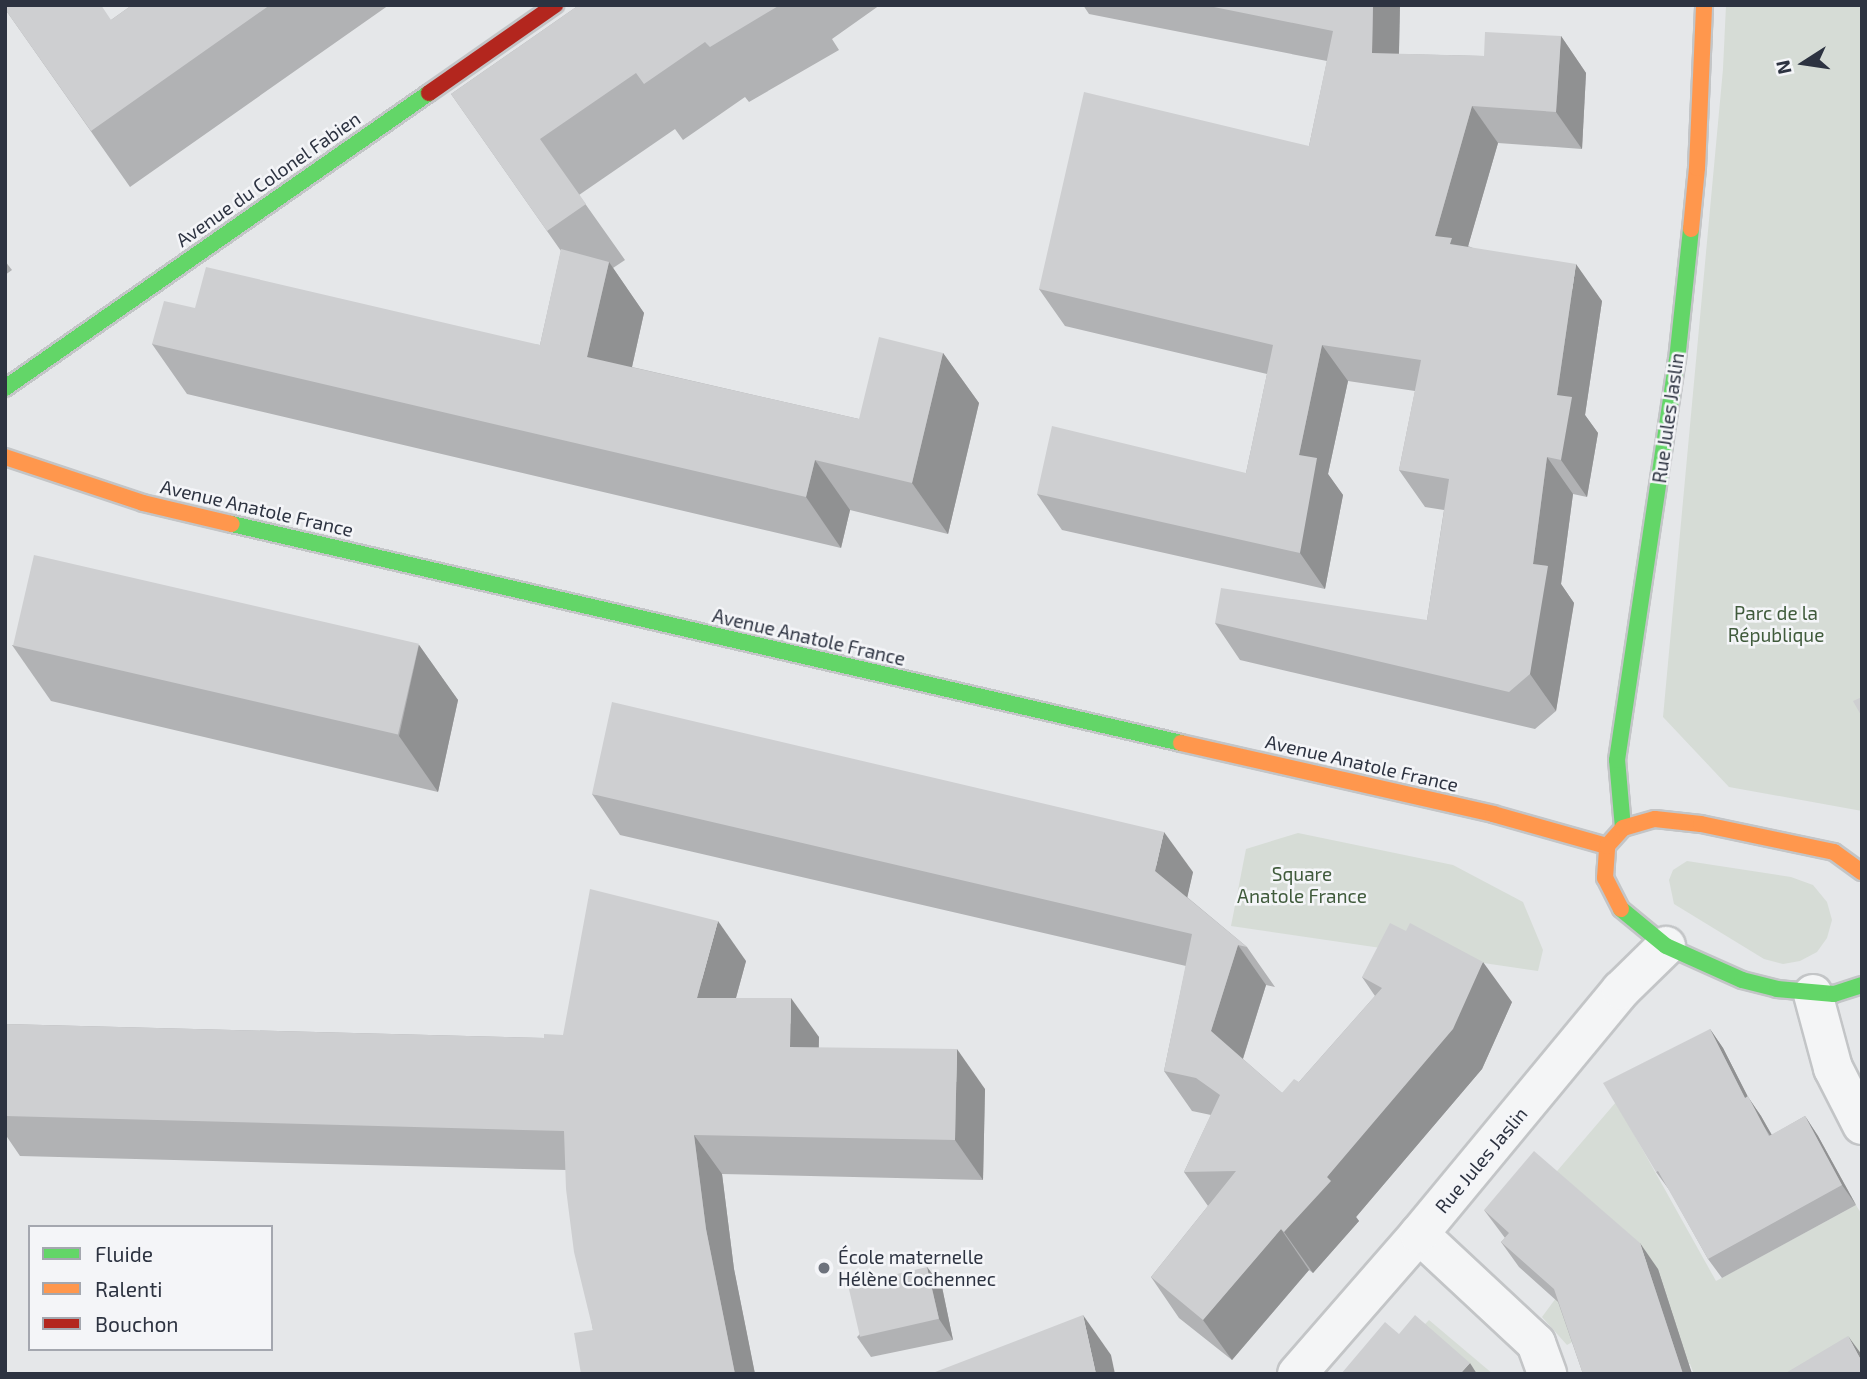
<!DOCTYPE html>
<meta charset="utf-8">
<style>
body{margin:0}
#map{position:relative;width:1867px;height:1379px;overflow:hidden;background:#e5e7e9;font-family:"Exo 2",sans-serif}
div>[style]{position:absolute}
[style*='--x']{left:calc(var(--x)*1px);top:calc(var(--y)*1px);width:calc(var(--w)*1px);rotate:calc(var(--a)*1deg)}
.green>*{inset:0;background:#d6dcd6}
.roads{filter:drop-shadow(2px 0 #c3c5c7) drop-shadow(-2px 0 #c3c5c7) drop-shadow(0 2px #c3c5c7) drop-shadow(0 -2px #c3c5c7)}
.street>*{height:38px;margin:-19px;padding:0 19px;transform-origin:19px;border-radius:19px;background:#f4f5f6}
.fast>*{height:16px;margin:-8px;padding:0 8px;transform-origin:8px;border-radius:8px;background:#63d668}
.slow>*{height:16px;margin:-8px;padding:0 8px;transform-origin:8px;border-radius:8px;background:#ff974d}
.jam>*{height:16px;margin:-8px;padding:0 8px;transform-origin:8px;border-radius:8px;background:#b3261e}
.wall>*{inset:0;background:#b1b2b4}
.shaded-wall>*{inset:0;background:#909192}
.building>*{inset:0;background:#cecfd1;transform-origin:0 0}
.dots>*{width:19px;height:19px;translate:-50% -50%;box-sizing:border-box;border:4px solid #f4f5f8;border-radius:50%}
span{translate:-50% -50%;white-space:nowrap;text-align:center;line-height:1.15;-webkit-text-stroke:5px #f4f5f8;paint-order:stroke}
.street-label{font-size:19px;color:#2d3341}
.park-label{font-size:19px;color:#405b3c}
.poi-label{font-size:19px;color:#2d3341}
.left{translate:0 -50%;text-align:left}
.frame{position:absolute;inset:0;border:7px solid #2d3341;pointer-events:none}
.legend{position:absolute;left:28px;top:1225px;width:245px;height:126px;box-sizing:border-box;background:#f4f5f8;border:2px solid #a4a7af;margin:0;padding:9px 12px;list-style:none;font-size:21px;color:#2d3341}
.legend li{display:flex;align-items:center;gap:14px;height:35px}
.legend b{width:35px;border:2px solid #a4a7af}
.north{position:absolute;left:1769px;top:28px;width:70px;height:70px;-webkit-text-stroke:5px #f4f5f8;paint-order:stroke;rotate:258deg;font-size:19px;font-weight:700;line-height:28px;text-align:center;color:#2d3341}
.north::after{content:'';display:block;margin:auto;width:24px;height:32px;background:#2d3341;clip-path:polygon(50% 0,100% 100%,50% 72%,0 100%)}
</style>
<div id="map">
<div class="green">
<i style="clip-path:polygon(1726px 5px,1862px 5px,1862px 811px,1729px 787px,1663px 717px,1723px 69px)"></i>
<i style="clip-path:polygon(1298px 833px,1453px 865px,1523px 902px,1543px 950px,1538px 971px,1231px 926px,1246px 849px)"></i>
<i style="clip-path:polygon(1687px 861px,1791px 877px,1813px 885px,1827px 902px,1832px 920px,1827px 938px,1817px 952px,1800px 961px,1783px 964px,1764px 959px,1674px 904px,1669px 880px,1673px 870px)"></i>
<i style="clip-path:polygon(1616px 1102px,1716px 1281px,1856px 1205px,1862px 1215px,1862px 1360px,1838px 1374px,1694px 1374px,1690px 1364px,1658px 1374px,1581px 1337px,1567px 1345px,1542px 1317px,1556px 1298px,1552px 1177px)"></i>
<i style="clip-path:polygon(1429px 1320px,1493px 1374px,1471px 1374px,1403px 1347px)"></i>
</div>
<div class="roads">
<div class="street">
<i style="--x:1813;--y:994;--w:77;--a:74.9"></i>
<i style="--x:1833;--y:1068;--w:64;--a:63"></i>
<i style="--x:1419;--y:1234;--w:160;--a:43"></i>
<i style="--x:1536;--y:1343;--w:33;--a:70"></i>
<i style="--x:1297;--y:1374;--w:186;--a:-48.9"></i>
<i style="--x:1419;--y:1234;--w:317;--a:-50.4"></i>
<i style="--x:1621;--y:990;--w:63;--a:-44.4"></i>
</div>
<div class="fast">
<i style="--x:5;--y:388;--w:517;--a:-34.83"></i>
<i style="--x:232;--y:524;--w:974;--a:12.99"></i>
<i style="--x:1623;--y:828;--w:68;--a:-95"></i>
<i style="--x:1617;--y:760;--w:404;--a:-81.5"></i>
<i style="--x:1677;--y:360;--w:132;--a:-83.9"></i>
<i style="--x:1621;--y:909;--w:58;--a:39.4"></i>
<i style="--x:1666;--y:946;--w:83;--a:24.1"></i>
<i style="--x:1742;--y:980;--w:36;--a:14"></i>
<i style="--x:1777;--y:989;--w:57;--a:5"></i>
<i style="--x:1834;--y:994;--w:29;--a:-18"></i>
</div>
<div class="slow">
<i style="--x:1691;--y:229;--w:61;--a:-84.4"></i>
<i style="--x:1697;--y:168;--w:163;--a:-87.5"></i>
<i style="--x:5;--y:457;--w:145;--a:18.4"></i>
<i style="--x:143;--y:503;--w:91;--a:13.3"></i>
<i style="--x:1181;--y:743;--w:320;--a:12.8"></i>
<i style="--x:1493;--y:814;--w:118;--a:15.7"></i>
<i style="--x:1621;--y:909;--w:35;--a:-117"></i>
<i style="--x:1605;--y:878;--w:32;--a:-86"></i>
<i style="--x:1607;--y:846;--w:24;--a:-48"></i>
<i style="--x:1623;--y:828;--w:33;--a:-16"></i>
<i style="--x:1655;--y:819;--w:46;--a:6.2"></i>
<i style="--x:1701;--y:824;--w:136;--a:11.9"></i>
<i style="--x:1834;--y:852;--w:34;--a:36"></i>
</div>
<div class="jam">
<i style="--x:429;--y:93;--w:154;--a:-34.9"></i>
</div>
</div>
<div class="wall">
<i style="clip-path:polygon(132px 5px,389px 5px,130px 187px,5px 9px,111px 20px)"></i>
<i style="clip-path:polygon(579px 5px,880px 5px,832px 39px,839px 50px,749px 102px,745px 97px,683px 140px,675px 129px,579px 195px,625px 260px,613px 268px,644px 313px,632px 367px,859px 419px,943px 353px,979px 403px,948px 534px,850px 510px,841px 548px,187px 394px,152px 344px,195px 308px,540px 345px,561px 251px,451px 94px)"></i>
<i style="clip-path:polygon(1083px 5px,1400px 5px,1399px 54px,1484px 56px,1561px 36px,1586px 73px,1582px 149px,1498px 143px,1468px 246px,1602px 301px,1585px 415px,1598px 433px,1587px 497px,1573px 494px,1561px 584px,1574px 603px,1556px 711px,1535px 729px,1240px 660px,1215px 623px,1427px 620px,1444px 510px,1425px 507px,1399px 470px,1415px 391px,1348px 381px,1328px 474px,1343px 495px,1325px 589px,1062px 530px,1037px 494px,1246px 473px,1267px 374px,1065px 326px,1039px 289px,1309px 146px,1327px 61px,1089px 14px)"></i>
<i style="clip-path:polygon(5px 261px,12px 270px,5px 275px)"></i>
<i style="clip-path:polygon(12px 645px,419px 645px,458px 700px,438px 792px,51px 701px)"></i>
<i style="clip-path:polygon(592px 794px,1193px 872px,1187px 897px,1247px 947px,1275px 987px,1266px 985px,1243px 1059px,1282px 1093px,1299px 1082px,1375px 996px,1362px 977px,1512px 1002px,1482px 1069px,1356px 1217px,1359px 1221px,1313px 1273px,1309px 1270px,1232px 1360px,1179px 1318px,1151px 1277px,1208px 1206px,1184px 1172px,1211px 1115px,1192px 1111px,1164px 1071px,1186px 966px,620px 835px)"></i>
<i style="clip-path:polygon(746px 961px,736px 998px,819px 1037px,819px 1048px,985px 1089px,983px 1180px,722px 1174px,734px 1269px,755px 1374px,581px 1374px,593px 1330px,566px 1170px,20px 1156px,5px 1134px,5px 1024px,544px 1038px,563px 1035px)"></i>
<i style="clip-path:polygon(1710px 1029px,1723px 1048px,1748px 1097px,1761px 1116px,1772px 1135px,1805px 1116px,1818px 1136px,1856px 1205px,1722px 1278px,1708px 1259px,1670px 1191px,1656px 1172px)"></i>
<i style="clip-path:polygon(1484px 1210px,1658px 1269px,1692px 1374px,1583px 1374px,1558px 1302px,1519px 1267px,1501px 1242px,1505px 1238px)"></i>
<i style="clip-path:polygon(927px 1267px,942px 1287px,953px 1340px,871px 1357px,857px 1337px)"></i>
</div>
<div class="shaded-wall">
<i style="clip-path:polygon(1373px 5px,1400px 5px,1398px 90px,1372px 53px)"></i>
<i style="clip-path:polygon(1561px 36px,1586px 73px,1582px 149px,1556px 112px)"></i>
<i style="clip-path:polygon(1472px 106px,1498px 143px,1465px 257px,1435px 236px)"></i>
<i style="clip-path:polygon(609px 262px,644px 313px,623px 407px,587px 357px)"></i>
<i style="clip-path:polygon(1576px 264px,1602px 301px,1585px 415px,1598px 433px,1587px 497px,1561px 460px,1557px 395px)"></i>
<i style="clip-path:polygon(1322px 345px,1348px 381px,1328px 474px,1343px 495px,1325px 589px,1300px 553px,1299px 455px)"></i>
<i style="clip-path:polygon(943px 353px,979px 403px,948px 534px,912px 483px)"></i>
<i style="clip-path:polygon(1547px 457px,1573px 494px,1561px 584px,1574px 603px,1556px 711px,1530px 674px,1533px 564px)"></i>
<i style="clip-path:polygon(815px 460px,850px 510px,841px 548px,806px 497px)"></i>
<i style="clip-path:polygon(419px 645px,458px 700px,438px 792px,399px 736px)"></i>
<i style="clip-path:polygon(1164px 832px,1193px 872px,1184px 912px,1155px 871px)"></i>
<i style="clip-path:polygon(718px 921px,746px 961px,725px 1038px,697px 998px)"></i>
<i style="clip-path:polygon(1238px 945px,1266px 985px,1239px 1071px,1211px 1031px)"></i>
<i style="clip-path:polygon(1483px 962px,1512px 1002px,1482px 1069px,1356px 1217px,1359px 1221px,1313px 1273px,1284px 1232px,1327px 1177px)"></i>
<i style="clip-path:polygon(791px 998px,819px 1037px,817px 1087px,790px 1047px)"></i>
<i style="clip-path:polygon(1710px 1029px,1723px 1048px,1748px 1097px,1761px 1116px,1783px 1155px,1745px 1098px)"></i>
<i style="clip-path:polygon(957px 1049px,985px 1089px,983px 1180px,955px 1140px)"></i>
<i style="clip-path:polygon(1805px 1116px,1818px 1136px,1856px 1205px,1842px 1185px)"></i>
<i style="clip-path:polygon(694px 1135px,722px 1174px,734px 1269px,755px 1374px,735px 1374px,706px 1229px)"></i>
<i style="clip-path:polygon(1281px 1229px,1309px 1270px,1232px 1360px,1203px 1320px)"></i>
<i style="clip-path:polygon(1640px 1243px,1658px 1269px,1692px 1374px,1683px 1374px)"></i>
<i style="clip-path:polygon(927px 1267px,942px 1287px,953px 1340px,939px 1319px)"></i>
<i style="clip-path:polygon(1083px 1315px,1111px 1355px,1115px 1374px,1096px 1374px)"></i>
<i style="clip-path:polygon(1848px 1336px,1862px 1355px,1862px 1362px)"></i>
<i style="clip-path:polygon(1470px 1363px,1477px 1374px,1460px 1374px)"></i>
</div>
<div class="building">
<i style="clip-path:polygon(5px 5px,101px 5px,111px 20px,132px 5px,270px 5px,91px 131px,5px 9px)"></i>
<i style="clip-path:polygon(579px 5px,780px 5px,710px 47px,705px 42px,644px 84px,636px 73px,540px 139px,586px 204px,547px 231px,451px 94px)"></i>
<i style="clip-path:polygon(1204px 5px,1373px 5px,1372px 53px,1484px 56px,1485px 32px,1561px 36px,1556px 112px,1472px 106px,1435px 236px,1452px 238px,1450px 244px,1576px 264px,1557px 395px,1572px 397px,1561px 460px,1547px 457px,1533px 564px,1548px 566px,1530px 674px,1509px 692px,1215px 623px,1221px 588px,1427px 620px,1449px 479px,1399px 470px,1421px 360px,1322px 345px,1299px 455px,1317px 458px,1300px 553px,1037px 494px,1052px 426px,1246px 473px,1273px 345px,1039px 289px,1084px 92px,1309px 146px,1333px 31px)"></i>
<i style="clip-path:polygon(561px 249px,609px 262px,587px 357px,859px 419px,879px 337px,943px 353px,912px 483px,815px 460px,806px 497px,152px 344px,164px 301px,195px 308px,206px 267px,540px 345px)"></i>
<i style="left:34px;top:555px;width:395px;height:93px;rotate:13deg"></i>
<i style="clip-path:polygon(1862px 697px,1862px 717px,1853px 701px)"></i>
<i style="clip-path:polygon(612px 702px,1164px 832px,1155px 871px,1247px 947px,1238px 945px,1211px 1031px,1282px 1093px,1294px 1079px,1299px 1082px,1382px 988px,1362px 977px,1390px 923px,1406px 931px,1410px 923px,1483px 962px,1453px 1029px,1327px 1177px,1331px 1181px,1284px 1232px,1281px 1229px,1203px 1320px,1151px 1277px,1236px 1171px,1184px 1172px,1220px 1095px,1196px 1078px,1164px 1071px,1192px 934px,592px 794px)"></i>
<i style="clip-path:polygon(590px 889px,718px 921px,697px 998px,791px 998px,790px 1047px,957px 1049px,955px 1140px,694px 1135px,706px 1229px,735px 1374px,581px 1374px,574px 1333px,593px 1330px,574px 1252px,566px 1189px,564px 1131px,5px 1116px,5px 1024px,544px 1038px,544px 1034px,563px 1035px)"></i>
<i style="clip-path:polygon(1710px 1029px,1745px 1098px,1748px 1096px,1769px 1136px,1805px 1116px,1842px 1185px,1708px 1259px,1658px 1171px,1656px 1172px,1603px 1083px)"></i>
<i style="clip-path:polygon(1534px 1151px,1640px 1243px,1683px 1374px,1583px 1374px,1554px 1289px,1501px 1242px,1509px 1233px,1484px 1210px)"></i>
<i style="left:927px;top:1267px;width:53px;height:81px;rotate:77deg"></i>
<i style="clip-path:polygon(1083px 1315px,1096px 1374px,930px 1374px)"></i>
<i style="clip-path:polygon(1415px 1315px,1470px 1363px,1460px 1374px,1341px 1374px,1385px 1322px,1399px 1334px)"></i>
<i style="clip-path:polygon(1848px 1336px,1862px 1362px,1862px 1374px,1784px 1374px)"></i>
</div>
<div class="dots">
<i style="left:824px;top:1268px;background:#6d727c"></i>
</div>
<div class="street-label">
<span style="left:268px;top:179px;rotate:-35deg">Avenue du Colonel Fabien</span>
<span style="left:1668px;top:418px;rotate:-82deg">Rue Jules Jaslin</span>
<span style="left:257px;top:508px;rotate:13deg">Avenue Anatole France</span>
<span style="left:809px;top:637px;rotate:13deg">Avenue Anatole France</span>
<span style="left:1362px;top:763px;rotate:13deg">Avenue Anatole France</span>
<span style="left:1481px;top:1160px;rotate:-50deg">Rue Jules Jaslin</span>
</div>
<div class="park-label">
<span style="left:1776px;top:624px">Parc de la<br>République</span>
<span style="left:1302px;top:885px">Square<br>Anatole France</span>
</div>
<div class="poi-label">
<span class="left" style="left:838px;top:1268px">École maternelle<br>Hélène Cochennec</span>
</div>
<div class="frame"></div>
<ul class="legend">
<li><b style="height:9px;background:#63d668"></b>Fluide</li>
<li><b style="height:9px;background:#ff974d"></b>Ralenti</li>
<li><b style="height:9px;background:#b3261e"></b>Bouchon</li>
</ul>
<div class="north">N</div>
</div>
